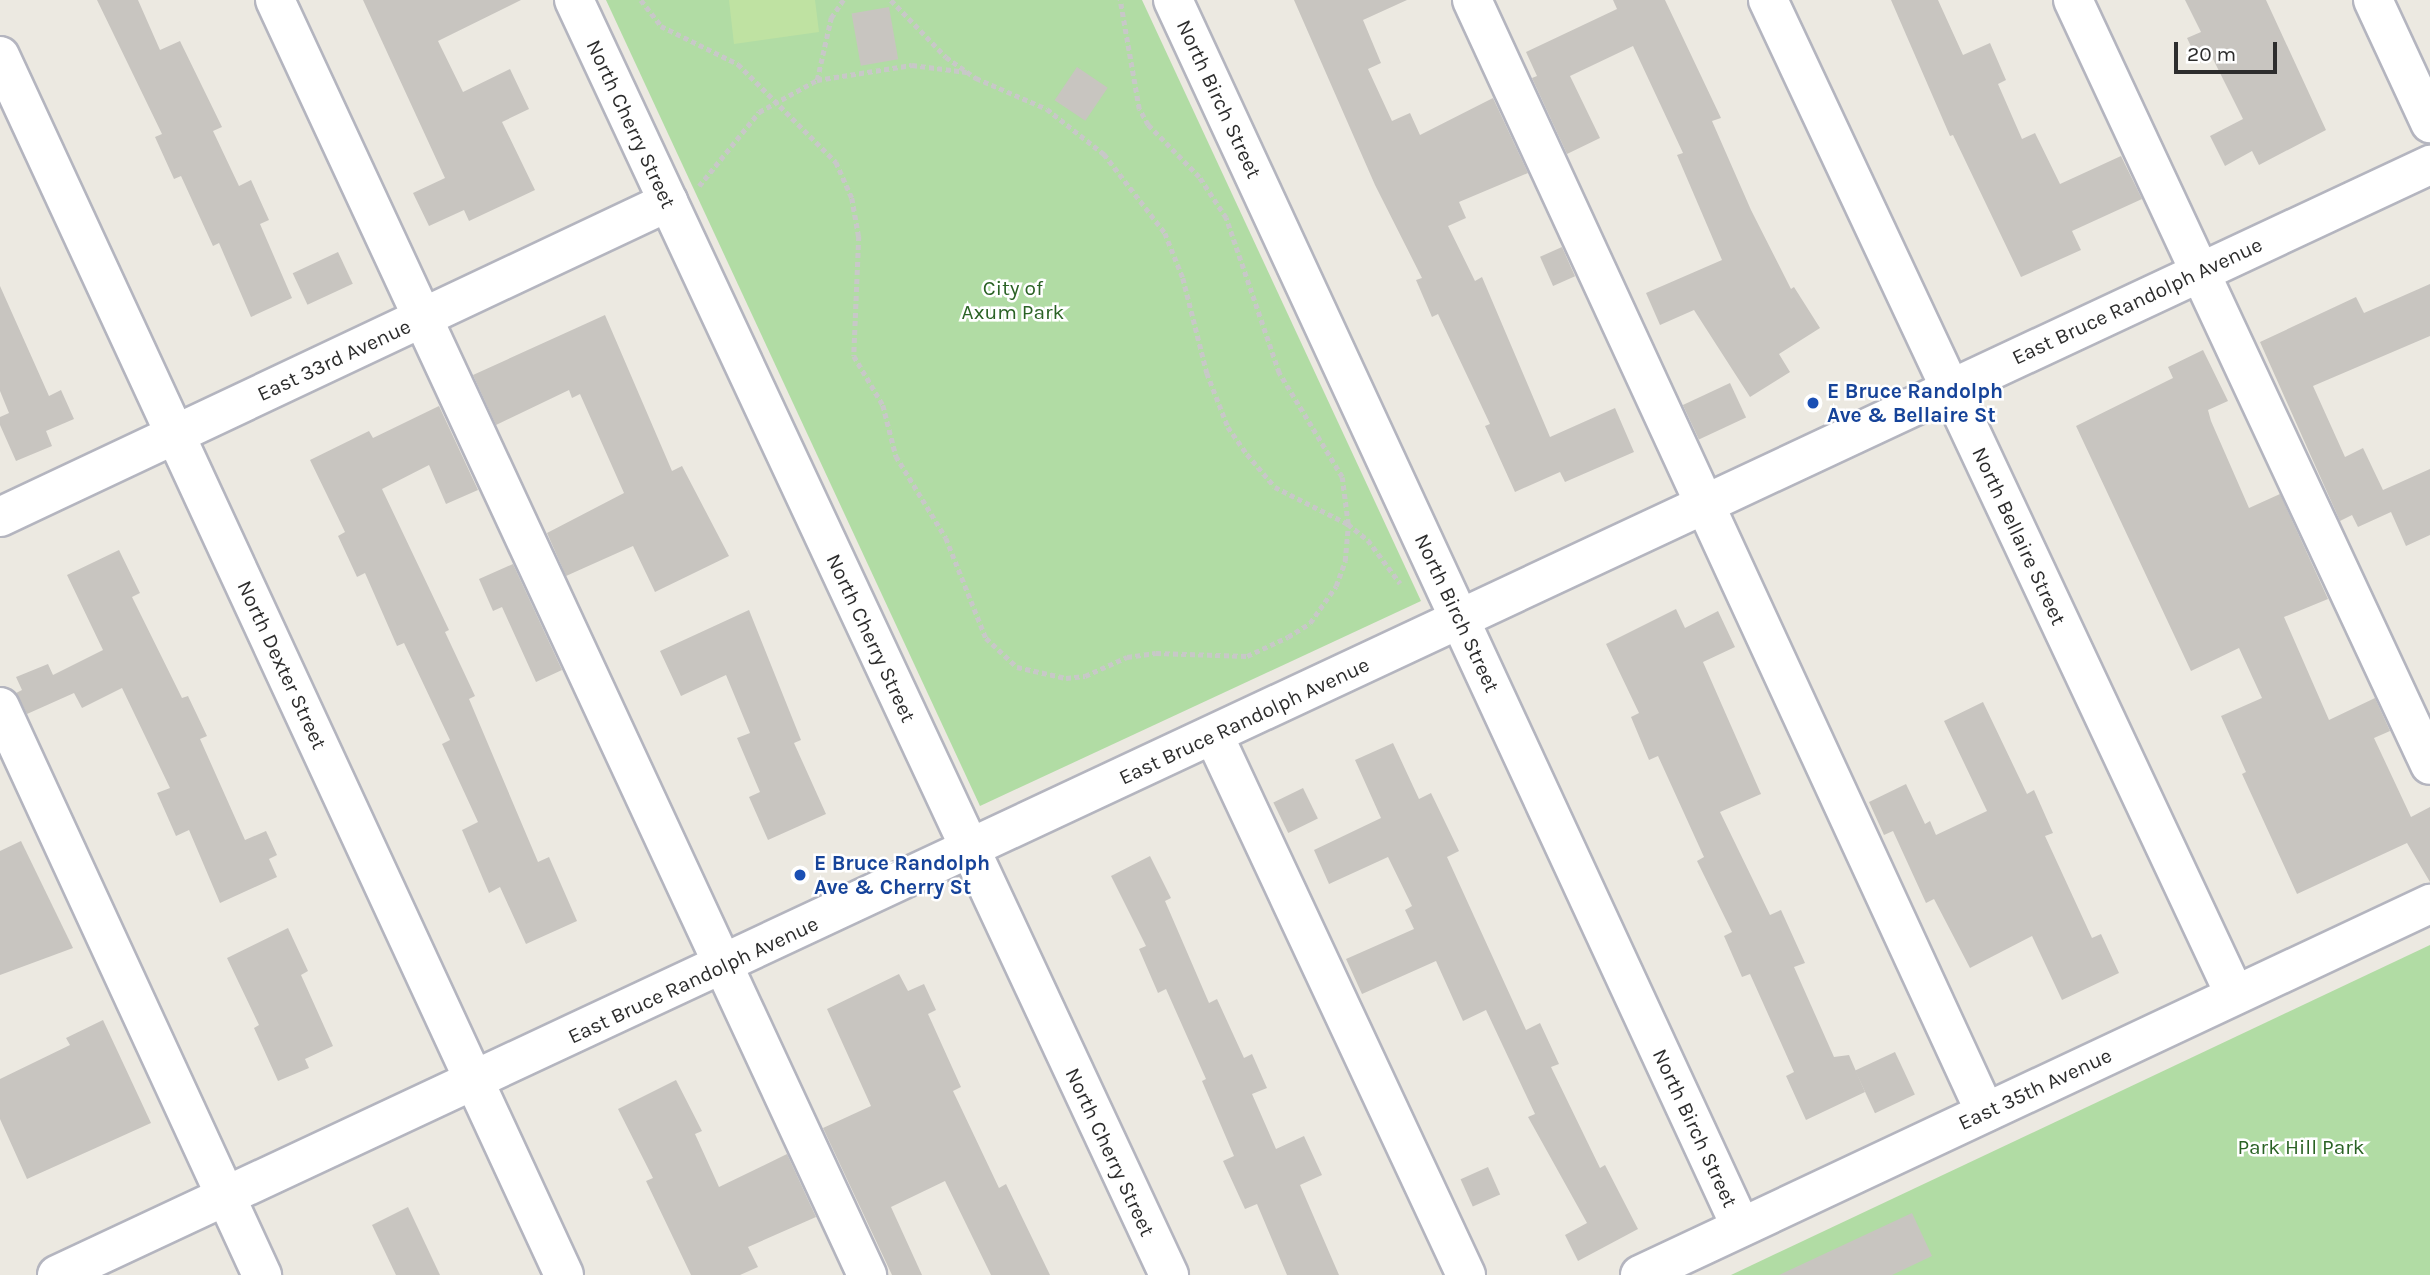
<!DOCTYPE html>
<style>
body{margin:0}
#map{position:relative;width:2430px;height:1275px;overflow:hidden;background:#ece9e1;font-family:Karla,sans-serif}
div>[style]{position:absolute}
[style*='--x']{left:calc(var(--x)*1px);top:calc(var(--y)*1px);width:calc(var(--w)*1px);rotate:calc(var(--a)*1deg)}
.green>*{inset:0;background:#b1dca4}
.pitch>*{inset:0;background:#bfe2a2}
.building>*{inset:0;background:#c8c5c0;transform-origin:0 0}
.path>*{height:4.5px;margin-top:-2.25px;transform-origin:0;background:repeating-linear-gradient(90deg,#c8c8c8 0 5px,transparent 0 8.5px)}
.roads{filter:drop-shadow(2px 0 #b4b5bf) drop-shadow(-2px 0 #b4b5bf) drop-shadow(0 2px #b4b5bf) drop-shadow(0 -2px #b4b5bf)}
.minor>*{height:38px;margin:-19px;padding:0 19px;transform-origin:19px;border-radius:19px;background:#fff}
.dots>*{width:19px;height:19px;translate:-50% -50%;box-sizing:border-box;border:4px solid #fff;border-radius:50%}
span{translate:-50% -50%;white-space:nowrap;text-align:center;line-height:1.15;-webkit-text-stroke:5px #fff;paint-order:stroke}
.street-label{font-size:21px;color:#2d2d2d}
.park-label{font-size:21px;color:#2a6224}
.transit-label{font-size:21px;color:#164399;font-weight:700}
.left{translate:0 -50%;text-align:left}
.scale{position:absolute;left:2174px;top:42px;width:103px;height:32px;box-sizing:border-box;border:4px solid #2d2d2d;border-top:0;padding-left:9px;font-size:21px;line-height:24px;white-space:nowrap;color:#2d2d2d;-webkit-text-stroke:5px #fff;paint-order:stroke}
</style>
<div id="map">
<div class="green">
<i style="clip-path:polygon(606px 0,1142px 0,1421px 601px,980px 806px)"></i>
<i style="clip-path:polygon(2430px 945px,2430px 1275px,1731px 1275px)"></i>
</div>
<div class="pitch">
<i style="clip-path:polygon(729px 0,815px 0,819px 32px,734px 44px)"></i>
</div>
<div class="building">
<i style="clip-path:polygon(97px 0,138px 0,160px 50px,180px 41px,222px 127px,213px 131px,239px 186px,251px 180px,269px 220px,260px 224px,292px 298px,251px 317px,219px 243px,213px 246px,181px 176px,174px 179px,155px 137px,162px 134px)"></i>
<i style="clip-path:polygon(363px 0,521px 0,438px 41px,463px 92px,510px 69px,529px 109px,502px 122px,535px 190px,469px 221px,464px 210px,429px 226px,413px 193px,445px 178px)"></i>
<i style="clip-path:polygon(1294px 0,1407px 0,1363px 20px,1381px 63px,1368px 69px,1392px 121px,1410px 113px,1420px 135px,1493px 98px,1528px 173px,1459px 202px,1466px 218px,1448px 226px,1475px 281px,1482px 277px,1550px 437px,1615px 408px,1634px 452px,1565px 482px,1560px 472px,1515px 492px,1485px 426px,1490px 424px,1438px 314px,1432px 317px,1416px 280px,1422px 278px,1375px 185px)"></i>
<i style="clip-path:polygon(1613px 0,1665px 0,1721px 118px,1712px 121px,1751px 210px,1791px 289px,1794px 287px,1820px 328px,1779px 354px,1790px 372px,1750px 397px,1694px 310px,1660px 325px,1646px 293px,1722px 260px,1677px 155px,1683px 153px,1633px 46px,1570px 76px,1600px 138px,1567px 154px,1532px 78px,1537px 76px,1526px 52px,1617px 9px)"></i>
<i style="clip-path:polygon(1891px 0,1938px 0,1963px 55px,1990px 43px,2006px 80px,1998px 84px,2022px 139px,2035px 133px,2060px 184px,2121px 156px,2142px 199px,2072px 231px,2081px 250px,2021px 277px,1953px 135px,1950px 136px)"></i>
<i style="clip-path:polygon(2185px 0,2266px 0,2326px 130px,2259px 165px,2252px 151px,2225px 166px,2210px 136px,2243px 119px,2212px 57px,2199px 63px,2187px 38px,2201px 32px)"></i>
<i style="left:889px;top:7px;width:53px;height:38px;rotate:80deg"></i>
<i style="left:1077px;top:67px;width:37px;height:40px;rotate:34deg"></i>
<i style="left:1562px;top:247px;width:32px;height:24px;rotate:66deg"></i>
<i style="left:338px;top:252px;width:35px;height:50px;rotate:65deg"></i>
<i style="clip-path:polygon(2430px 284px,2430px 336px,2313px 386px,2345px 457px,2363px 448px,2383px 490px,2430px 469px,2430px 535px,2406px 546px,2391px 512px,2358px 527px,2352px 515px,2340px 521px,2260px 342px,2356px 297px,2364px 313px)"></i>
<i style="clip-path:polygon(0 286px,49px 396px,61px 390px,74px 419px,46px 431px,52px 446px,16px 461px,0 425px,0 417px,9px 413px,0 391px)"></i>
<i style="clip-path:polygon(605px 315px,672px 471px,682px 466px,729px 556px,655px 592px,633px 546px,566px 576px,547px 533px,624px 493px,580px 394px,572px 398px,569px 390px,496px 425px,473px 375px)"></i>
<i style="clip-path:polygon(2203px 350px,2228px 401px,2208px 410px,2211px 421px,2249px 508px,2280px 494px,2328px 599px,2284px 617px,2329px 720px,2375px 698px,2390px 731px,2374px 738px,2411px 817px,2430px 807px,2430px 882px,2407px 843px,2297px 894px,2242px 774px,2246px 772px,2221px 716px,2262px 698px,2239px 648px,2191px 671px,2076px 426px,2173px 378px,2168px 367px)"></i>
<i style="left:1730px;top:383px;width:38px;height:52px;rotate:65deg"></i>
<i style="clip-path:polygon(439px 406px,478px 490px,446px 504px,429px 465px,382px 489px,449px 630px,445px 632px,475px 696px,469px 699px,538px 862px,549px 857px,577px 921px,526px 944px,500px 887px,489px 893px,462px 830px,478px 822px,442px 744px,450px 740px,404px 643px,397px 646px,365px 573px,357px 577px,338px 536px,345px 532px,310px 460px,369px 431px,373px 438px)"></i>
<i style="clip-path:polygon(119px 550px,140px 593px,132px 597px,182px 698px,188px 696px,207px 736px,200px 739px,245px 840px,266px 831px,277px 855px,269px 859px,277px 877px,220px 903px,189px 830px,176px 836px,157px 793px,170px 788px,122px 688px,82px 708px,74px 693px,27px 714px,16px 693px,22px 690px,16px 677px,48px 664px,53px 675px,103px 650px,67px 575px)"></i>
<i style="clip-path:polygon(513px 564px,562px 670px,536px 682px,502px 607px,493px 611px,479px 579px)"></i>
<i style="clip-path:polygon(1676px 609px,1685px 628px,1718px 611px,1735px 647px,1703px 662px,1761px 794px,1720px 812px,1770px 915px,1781px 910px,1805px 963px,1794px 967px,1834px 1057px,1849px 1055px,1865px 1092px,1806px 1120px,1786px 1076px,1794px 1072px,1750px 974px,1742px 977px,1724px 936px,1732px 932px,1697px 861px,1704px 857px,1658px 756px,1649px 760px,1631px 717px,1639px 713px,1606px 644px)"></i>
<i style="clip-path:polygon(749px 610px,801px 740px,794px 743px,826px 814px,768px 840px,749px 797px,760px 792px,737px 738px,750px 733px,726px 675px,681px 696px,660px 651px)"></i>
<i style="clip-path:polygon(1983px 702px,2027px 794px,2034px 790px,2053px 833px,2045px 836px,2092px 938px,2101px 934px,2119px 973px,2062px 1000px,2032px 936px,1970px 968px,1934px 899px,1926px 903px,1893px 831px,1884px 835px,1869px 802px,1906px 784px,1925px 824px,1930px 821px,1936px 835px,1987px 811px,1944px 721px)"></i>
<i style="clip-path:polygon(1393px 743px,1419px 799px,1431px 793px,1459px 851px,1447px 857px,1526px 1030px,1540px 1023px,1559px 1064px,1551px 1067px,1600px 1168px,1605px 1165px,1638px 1229px,1578px 1261px,1565px 1235px,1587px 1223px,1528px 1117px,1535px 1114px,1486px 1010px,1463px 1021px,1436px 961px,1362px 994px,1346px 959px,1414px 929px,1405px 910px,1412px 906px,1388px 857px,1329px 884px,1314px 850px,1381px 818px,1355px 760px)"></i>
<i style="left:1303px;top:788px;width:34px;height:33px;rotate:64deg"></i>
<i style="clip-path:polygon(21px 841px,73px 948px,0 975px,0 851px)"></i>
<i style="clip-path:polygon(1150px 856px,1171px 898px,1165px 901px,1209px 1003px,1217px 999px,1244px 1058px,1252px 1054px,1267px 1088px,1252px 1094px,1276px 1149px,1304px 1136px,1322px 1175px,1300px 1185px,1339px 1275px,1287px 1275px,1257px 1204px,1245px 1209px,1223px 1161px,1234px 1156px,1202px 1081px,1206px 1079px,1166px 989px,1158px 993px,1139px 949px,1146px 946px,1111px 876px)"></i>
<i style="clip-path:polygon(288px 928px,308px 971px,301px 975px,333px 1046px,305px 1059px,309px 1068px,278px 1081px,254px 1028px,259px 1025px,227px 958px)"></i>
<i style="clip-path:polygon(899px 974px,908px 991px,924px 984px,936px 1010px,928px 1014px,961px 1087px,953px 1091px,999px 1188px,1006px 1184px,1050px 1275px,991px 1275px,945px 1181px,891px 1207px,922px 1275px,892px 1275px,823px 1128px,871px 1106px,827px 1009px)"></i>
<i style="clip-path:polygon(103px 1020px,151px 1123px,27px 1179px,0 1119px,0 1079px,70px 1045px,66px 1038px)"></i>
<i style="left:1895px;top:1052px;width:47px;height:44px;rotate:65deg"></i>
<i style="clip-path:polygon(676px 1080px,702px 1131px,695px 1134px,719px 1187px,787px 1154px,816px 1217px,748px 1247px,758px 1267px,740px 1275px,691px 1275px,646px 1181px,653px 1178px,618px 1109px)"></i>
<i style="left:1488px;top:1167px;width:30px;height:30px;rotate:66deg"></i>
<i style="clip-path:polygon(408px 1207px,440px 1275px,396px 1275px,372px 1225px)"></i>
<i style="clip-path:polygon(1912px 1213px,1932px 1256px,1892px 1275px,1779px 1275px)"></i>
</div>
<div class="path">
<i style="--x:641;--y:0;--w:33;--a:52"></i>
<i style="--x:661;--y:26;--w:86;--a:26.3"></i>
<i style="--x:738;--y:64;--w:139;--a:45"></i>
<i style="--x:836;--y:162;--w:39;--a:66"></i>
<i style="--x:852;--y:198;--w:39;--a:80"></i>
<i style="--x:859;--y:236;--w:120;--a:92.4"></i>
<i style="--x:854;--y:356;--w:57;--a:59.4"></i>
<i style="--x:883;--y:405;--w:53;--a:75.7"></i>
<i style="--x:896;--y:456;--w:96;--a:58.6"></i>
<i style="--x:946;--y:538;--w:108;--a:68.2"></i>
<i style="--x:986;--y:638;--w:42;--a:43.1"></i>
<i style="--x:1017;--y:667;--w:50;--a:12.7"></i>
<i style="--x:1066;--y:678;--w:19;--a:-6"></i>
<i style="--x:1085;--y:676;--w:46;--a:-24.3"></i>
<i style="--x:1127;--y:657;--w:29;--a:-8"></i>
<i style="--x:1156;--y:653;--w:91;--a:1.9"></i>
<i style="--x:1247;--y:656;--w:45;--a:-24.9"></i>
<i style="--x:1288;--y:637;--w:26;--a:-32"></i>
<i style="--x:1310;--y:623;--w:45;--a:-54.9"></i>
<i style="--x:1336;--y:586;--w:27;--a:-70"></i>
<i style="--x:1345;--y:561;--w:37;--a:-85"></i>
<i style="--x:1348;--y:524;--w:47;--a:-97.3"></i>
<i style="--x:1342;--y:477;--w:122;--a:-121.2"></i>
<i style="--x:1279;--y:373;--w:164;--a:-108.9"></i>
<i style="--x:1226;--y:218;--w:49;--a:-123.4"></i>
<i style="--x:1199;--y:177;--w:73;--a:-134.4"></i>
<i style="--x:1148;--y:125;--w:18;--a:-119"></i>
<i style="--x:1139;--y:109;--w:111;--a:-99.9"></i>
<i style="--x:891;--y:0;--w:79;--a:46"></i>
<i style="--x:946;--y:57;--w:37;--a:35"></i>
<i style="--x:976;--y:78;--w:77;--a:23.6"></i>
<i style="--x:1047;--y:109;--w:73;--a:38.3"></i>
<i style="--x:1104;--y:154;--w:100;--a:52.3"></i>
<i style="--x:1165;--y:233;--w:48;--a:68.2"></i>
<i style="--x:1183;--y:278;--w:98;--a:75.8"></i>
<i style="--x:1207;--y:373;--w:58;--a:68.7"></i>
<i style="--x:1228;--y:427;--w:33;--a:55"></i>
<i style="--x:1247;--y:454;--w:43;--a:49.7"></i>
<i style="--x:1275;--y:487;--w:82;--a:26.9"></i>
<i style="--x:1348;--y:524;--w:26;--a:39"></i>
<i style="--x:1368;--y:540;--w:54;--a:53.3"></i>
<i style="--x:817;--y:80;--w:64;--a:-77.3"></i>
<i style="--x:831;--y:18;--w:22;--a:-56"></i>
<i style="--x:699;--y:186;--w:95;--a:-51"></i>
<i style="--x:759;--y:112;--w:66;--a:-28.9"></i>
<i style="--x:817;--y:80;--w:96;--a:-9"></i>
<i style="--x:912;--y:65;--w:55;--a:7.3"></i>
</div>
<div class="roads">
<div class="minor">
<i style="--x:275;--y:0;--w:1406;--a:65.09"></i>
<i style="--x:574;--y:0;--w:1407;--a:64.98"></i>
<i style="--x:1173;--y:0;--w:1352;--a:65.16"></i>
<i style="--x:1472;--y:0;--w:1225;--a:65.23"></i>
<i style="--x:1768;--y:0;--w:1099;--a:64.86"></i>
<i style="--x:2073;--y:0;--w:844;--a:64.98"></i>
<i style="--x:2373;--y:0;--w:136;--a:65.1"></i>
<i style="--x:0;--y:56;--w:1343;--a:65.17"></i>
<i style="--x:0;--y:517;--w:739;--a:-25.25"></i>
<i style="--x:0;--y:707;--w:626;--a:65.24"></i>
<i style="--x:1214;--y:736;--w:595;--a:64.94"></i>
<i style="--x:57;--y:1275;--w:2620;--a:-25.07"></i>
<i style="--x:1640;--y:1275;--w:873;--a:-25.16"></i>
</div>
</div>
<div class="dots">
<i style="left:1813px;top:403px;background:#1a4fb4"></i>
<i style="left:800px;top:875px;background:#1a4fb4"></i>
</div>
<div class="street-label">
<span style="left:1219px;top:99px;rotate:65deg">North Birch Street</span>
<span style="left:631px;top:124px;rotate:65deg">North Cherry Street</span>
<span style="left:2137px;top:301px;rotate:-25deg">East Bruce Randolph Avenue</span>
<span style="left:334px;top:360px;rotate:-25deg">East 33rd Avenue</span>
<span style="left:2019px;top:536px;rotate:65deg">North Bellaire Street</span>
<span style="left:1457px;top:613px;rotate:65deg">North Birch Street</span>
<span style="left:871px;top:638px;rotate:65deg">North Cherry Street</span>
<span style="left:282px;top:665px;rotate:65deg">North Dexter Street</span>
<span style="left:1244px;top:721px;rotate:-25deg">East Bruce Randolph Avenue</span>
<span style="left:693px;top:980px;rotate:-25deg">East Bruce Randolph Avenue</span>
<span style="left:2035px;top:1089px;rotate:-25deg">East 35th Avenue</span>
<span style="left:1695px;top:1128px;rotate:65deg">North Birch Street</span>
<span style="left:1110px;top:1152px;rotate:65deg">North Cherry Street</span>
</div>
<div class="park-label">
<span style="left:1013px;top:300px">City of<br>Axum Park</span>
<span style="left:2301px;top:1147px">Park Hill Park</span>
</div>
<div class="transit-label">
<span class="left" style="left:1827px;top:403px">E Bruce Randolph<br>Ave &amp; Bellaire St</span>
<span class="left" style="left:814px;top:875px">E Bruce Randolph<br>Ave &amp; Cherry St</span>
</div>
<div class="scale">20 m</div>
</div>
